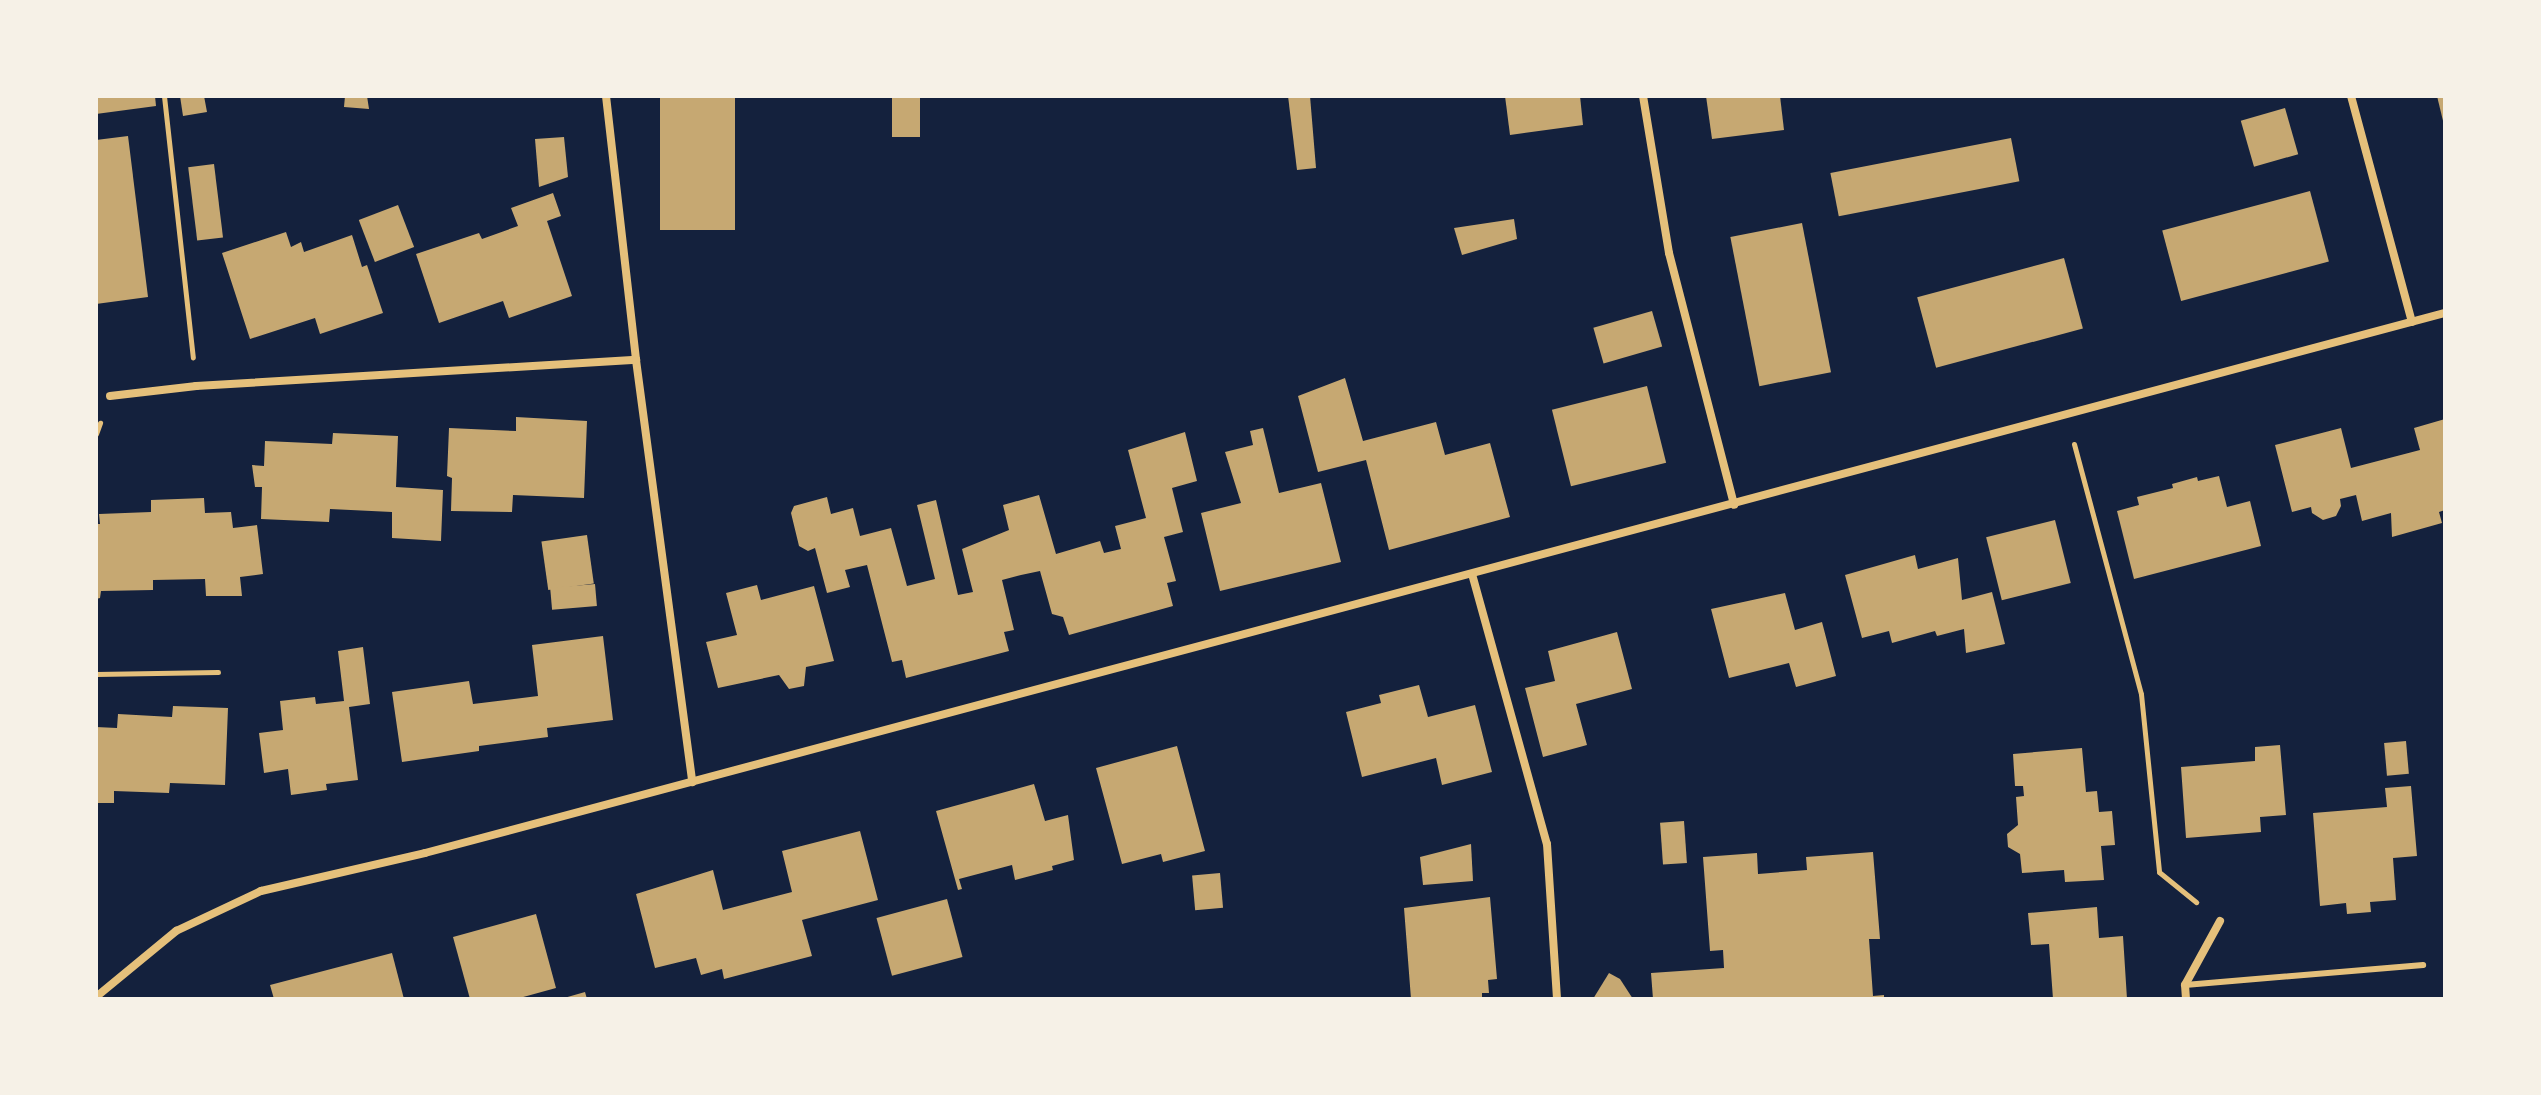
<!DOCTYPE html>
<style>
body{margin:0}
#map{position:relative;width:2541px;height:1095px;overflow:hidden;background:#14213d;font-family:Manrope,sans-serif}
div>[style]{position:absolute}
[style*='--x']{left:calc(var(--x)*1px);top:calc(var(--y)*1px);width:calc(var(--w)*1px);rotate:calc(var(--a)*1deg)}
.building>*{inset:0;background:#c6a872;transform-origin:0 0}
.path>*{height:5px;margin:-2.5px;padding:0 2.5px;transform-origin:2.5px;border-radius:2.5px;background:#e5c07b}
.service>*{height:6px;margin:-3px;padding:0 3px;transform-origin:3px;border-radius:3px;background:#e5c07b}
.minor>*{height:8px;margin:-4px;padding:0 4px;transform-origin:4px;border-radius:4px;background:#e5c07b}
span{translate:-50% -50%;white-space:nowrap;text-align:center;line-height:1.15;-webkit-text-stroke:6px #f6f1e7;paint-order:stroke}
.frame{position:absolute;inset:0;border:98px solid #f6f1e7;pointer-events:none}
</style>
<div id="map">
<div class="building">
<i style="clip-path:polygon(96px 96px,155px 96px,156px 106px,96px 114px)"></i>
<i style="clip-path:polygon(180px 96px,204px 96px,207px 112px,183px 116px)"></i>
<i style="clip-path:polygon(345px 96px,367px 96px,369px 109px,344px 107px)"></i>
<i style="left:660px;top:96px;width:75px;height:134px"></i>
<i style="left:892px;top:96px;width:28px;height:41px"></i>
<i style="clip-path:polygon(1288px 96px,1310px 96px,1316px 168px,1297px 170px)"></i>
<i style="clip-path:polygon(1505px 96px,1580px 96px,1583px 125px,1510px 135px)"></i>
<i style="clip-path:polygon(1706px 96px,1780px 96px,1784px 130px,1712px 139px)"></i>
<i style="clip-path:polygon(2437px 96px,2445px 96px,2445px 125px,2444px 125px)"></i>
<i style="left:2285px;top:108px;width:48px;height:46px;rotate:74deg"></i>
<i style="clip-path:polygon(128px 136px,148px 297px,96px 304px,96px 140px)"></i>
<i style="clip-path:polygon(564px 137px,568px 177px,539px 187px,535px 139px)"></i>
<i style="left:2011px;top:138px;width:44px;height:184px;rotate:79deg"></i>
<i style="left:214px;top:164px;width:74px;height:26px;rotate:83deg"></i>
<i style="left:2310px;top:191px;width:73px;height:153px;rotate:75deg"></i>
<i style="clip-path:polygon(553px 193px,561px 216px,547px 221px,572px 296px,509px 318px,503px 301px,439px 323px,416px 254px,479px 233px,482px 239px,518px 226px,511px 208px)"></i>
<i style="left:398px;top:205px;width:45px;height:42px;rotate:69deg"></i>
<i style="clip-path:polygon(1514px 219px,1517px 239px,1462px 255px,1454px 228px)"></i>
<i style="left:1802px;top:223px;width:152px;height:73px;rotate:79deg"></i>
<i style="clip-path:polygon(286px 232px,291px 247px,301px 242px,304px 252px,352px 235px,362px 267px,367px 265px,383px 313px,320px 334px,315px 318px,250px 339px,222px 253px)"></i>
<i style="left:2064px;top:258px;width:73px;height:152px;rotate:75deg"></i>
<i style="left:1652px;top:311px;width:37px;height:61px;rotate:74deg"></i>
<i style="clip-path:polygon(1345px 378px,1363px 441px,1436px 422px,1445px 455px,1490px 443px,1510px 517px,1389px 550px,1366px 460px,1318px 472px,1298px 396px)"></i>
<i style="left:1647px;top:386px;width:79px;height:98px;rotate:76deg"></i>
<i style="clip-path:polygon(516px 417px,587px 421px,584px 498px,513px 495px,512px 512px,451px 511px,452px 478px,447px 476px,449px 428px,516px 431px)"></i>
<i style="clip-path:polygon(2445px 419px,2445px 510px,2439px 512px,2442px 523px,2392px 537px,2391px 513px,2362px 521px,2356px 495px,2340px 499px,2341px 506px,2336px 516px,2323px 520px,2312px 513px,2311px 507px,2292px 512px,2275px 445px,2341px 428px,2351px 468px,2420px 450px,2414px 428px)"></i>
<i style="clip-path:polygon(1263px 428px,1279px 493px,1321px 483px,1341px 562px,1220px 591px,1201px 513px,1241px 503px,1225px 452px,1253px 445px,1250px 431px)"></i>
<i style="clip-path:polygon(1185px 432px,1197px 481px,1172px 488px,1183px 532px,1164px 537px,1176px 581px,1167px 583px,1173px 606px,1069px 635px,1063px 617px,1052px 614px,1040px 571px,1021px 575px,1002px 580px,1014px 630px,1004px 632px,1009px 651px,906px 678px,902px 660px,892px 662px,867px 565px,845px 570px,850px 587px,827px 593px,815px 548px,808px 551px,799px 546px,791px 513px,794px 506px,827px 497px,831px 514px,853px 508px,860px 536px,891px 528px,907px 586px,935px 579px,917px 505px,936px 500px,958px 595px,973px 592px,962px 549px,1009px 530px,1003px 505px,1039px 495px,1056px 554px,1100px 541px,1104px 553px,1121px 549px,1115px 526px,1146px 518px,1128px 450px)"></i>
<i style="clip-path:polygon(333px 433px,398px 436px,396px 487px,443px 490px,441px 541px,392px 538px,392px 512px,330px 509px,329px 522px,261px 519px,262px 487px,255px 487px,252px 465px,264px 466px,265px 441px,332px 444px)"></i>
<i style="clip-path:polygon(2219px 476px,2227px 507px,2250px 501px,2261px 546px,2134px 579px,2117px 511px,2139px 505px,2137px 497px,2173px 488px,2172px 484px,2197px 477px,2198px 481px)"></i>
<i style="clip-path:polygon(204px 498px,205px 513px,231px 512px,233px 528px,257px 525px,263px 574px,240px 577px,242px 596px,206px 596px,205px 579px,153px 580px,153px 590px,101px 591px,100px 598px,96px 599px,96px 524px,100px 524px,99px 514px,151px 512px,151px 500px)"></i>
<i style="left:2055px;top:520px;width:65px;height:71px;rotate:76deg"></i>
<i style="left:587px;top:535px;width:49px;height:46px;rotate:82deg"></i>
<i style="clip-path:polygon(1915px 555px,1918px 569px,1958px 558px,1962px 600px,1992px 592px,2005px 644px,1966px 653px,1964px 629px,1937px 636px,1935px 631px,1892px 643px,1889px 631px,1862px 638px,1845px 575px)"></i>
<i style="left:595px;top:584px;width:22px;height:45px;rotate:85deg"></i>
<i style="clip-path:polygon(757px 585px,761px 600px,814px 586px,834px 661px,806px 667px,804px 686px,789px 689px,779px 675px,718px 688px,706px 642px,737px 635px,726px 593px)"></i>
<i style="clip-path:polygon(1785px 593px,1795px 630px,1822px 622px,1836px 676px,1796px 687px,1789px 663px,1729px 678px,1711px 609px)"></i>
<i style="clip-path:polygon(1617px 632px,1632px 689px,1576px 704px,1587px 745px,1543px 757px,1525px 688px,1555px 681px,1548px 651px)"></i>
<i style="clip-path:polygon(603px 636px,613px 720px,547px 728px,548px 737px,479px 746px,479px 751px,402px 762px,392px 692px,469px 681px,473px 704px,538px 696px,532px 645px)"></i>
<i style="clip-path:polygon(363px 647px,370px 704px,349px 707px,358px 780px,326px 784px,327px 790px,291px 795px,288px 769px,264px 773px,259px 733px,283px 730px,280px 701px,315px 697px,316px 704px,344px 701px,338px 651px)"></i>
<i style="clip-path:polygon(1419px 685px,1428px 717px,1475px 705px,1492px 772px,1442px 785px,1436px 758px,1362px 777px,1346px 712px,1381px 703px,1379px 695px)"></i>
<i style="clip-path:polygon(173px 706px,228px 708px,225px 785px,170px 783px,169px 793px,114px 791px,114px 803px,96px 803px,96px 727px,117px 728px,118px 714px,172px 717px)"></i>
<i style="left:2406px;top:741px;width:33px;height:22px;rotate:85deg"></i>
<i style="clip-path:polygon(2280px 745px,2286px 815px,2260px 817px,2261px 832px,2186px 838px,2181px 767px,2255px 761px,2255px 747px)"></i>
<i style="clip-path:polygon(1177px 746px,1205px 851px,1163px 862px,1161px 854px,1122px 864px,1096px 768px)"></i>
<i style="clip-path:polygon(2082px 748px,2086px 792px,2097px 791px,2099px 812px,2112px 811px,2115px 845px,2101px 846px,2104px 880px,2065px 882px,2064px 870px,2022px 873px,2020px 854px,2008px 847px,2007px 834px,2018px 825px,2016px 797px,2024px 796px,2023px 786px,2015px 786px,2013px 754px)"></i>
<i style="clip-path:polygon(1034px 784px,1045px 821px,1068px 815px,1074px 860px,1052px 866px,1053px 870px,1015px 880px,1012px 865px,959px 879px,962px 889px,958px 890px,936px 811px)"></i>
<i style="clip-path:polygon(2411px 786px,2417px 856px,2393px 858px,2396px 900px,2370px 902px,2371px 912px,2347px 914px,2346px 903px,2320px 906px,2313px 813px,2387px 807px,2385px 788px)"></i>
<i style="left:1684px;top:821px;width:42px;height:24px;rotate:86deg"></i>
<i style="clip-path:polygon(860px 831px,878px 900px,802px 920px,812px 956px,724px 979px,722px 969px,701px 975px,696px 958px,655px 968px,636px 894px,713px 870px,723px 910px,792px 892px,782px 851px)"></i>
<i style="clip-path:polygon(1471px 844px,1473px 881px,1423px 885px,1420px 857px)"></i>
<i style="clip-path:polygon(1873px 852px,1880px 939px,1869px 939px,1873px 996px,1884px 995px,1884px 999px,1653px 999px,1651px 973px,1724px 968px,1723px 950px,1710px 951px,1703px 857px,1757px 853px,1758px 874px,1807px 870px,1806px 857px)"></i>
<i style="left:1220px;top:873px;width:35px;height:28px;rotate:85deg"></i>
<i style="clip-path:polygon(1490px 897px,1497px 979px,1488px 980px,1489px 993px,1482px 993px,1482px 999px,1411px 999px,1404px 908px)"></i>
<i style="left:947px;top:899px;width:60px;height:73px;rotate:75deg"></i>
<i style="clip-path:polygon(2097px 907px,2099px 938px,2123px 936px,2127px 999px,2053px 999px,2049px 944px,2031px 945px,2028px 913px)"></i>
<i style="clip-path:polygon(536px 914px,556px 988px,516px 999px,470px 999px,453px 937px)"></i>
<i style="clip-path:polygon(392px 953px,404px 999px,274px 999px,270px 985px)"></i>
<i style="clip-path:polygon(1609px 973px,1620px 979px,1633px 999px,1593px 999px)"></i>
<i style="clip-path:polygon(585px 992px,587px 999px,564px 999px,564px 998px)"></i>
</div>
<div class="path">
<i style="--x:164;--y:96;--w:263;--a:83.7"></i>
<i style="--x:96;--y:434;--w:12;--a:-70"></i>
<i style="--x:2074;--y:444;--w:259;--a:75"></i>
<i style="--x:2141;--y:694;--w:179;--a:84.2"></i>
<i style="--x:2159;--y:872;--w:48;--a:39"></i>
<i style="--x:96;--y:674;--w:122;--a:-0.9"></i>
</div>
<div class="service">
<i style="--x:2185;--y:985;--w:239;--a:-4.8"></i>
</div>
<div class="minor">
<i style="--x:606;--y:96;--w:266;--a:83.5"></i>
<i style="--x:636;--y:360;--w:426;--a:82.4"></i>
<i style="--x:1643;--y:96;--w:159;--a:80.6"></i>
<i style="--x:1669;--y:253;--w:260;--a:75.5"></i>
<i style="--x:2351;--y:96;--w:234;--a:74.9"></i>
<i style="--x:110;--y:396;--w:87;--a:-6.6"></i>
<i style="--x:196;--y:386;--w:441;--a:-3.4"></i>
<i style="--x:1472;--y:574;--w:280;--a:74.5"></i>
<i style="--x:1547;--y:844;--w:155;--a:86.3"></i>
<i style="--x:96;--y:997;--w:104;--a:-39.5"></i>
<i style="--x:176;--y:931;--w:94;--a:-25.2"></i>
<i style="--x:261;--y:891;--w:168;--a:-13"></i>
<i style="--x:425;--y:853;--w:2091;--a:-14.97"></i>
<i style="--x:2186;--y:999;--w:14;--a:-94"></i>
<i style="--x:2185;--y:985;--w:73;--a:-61.3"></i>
</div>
<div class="frame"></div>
</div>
